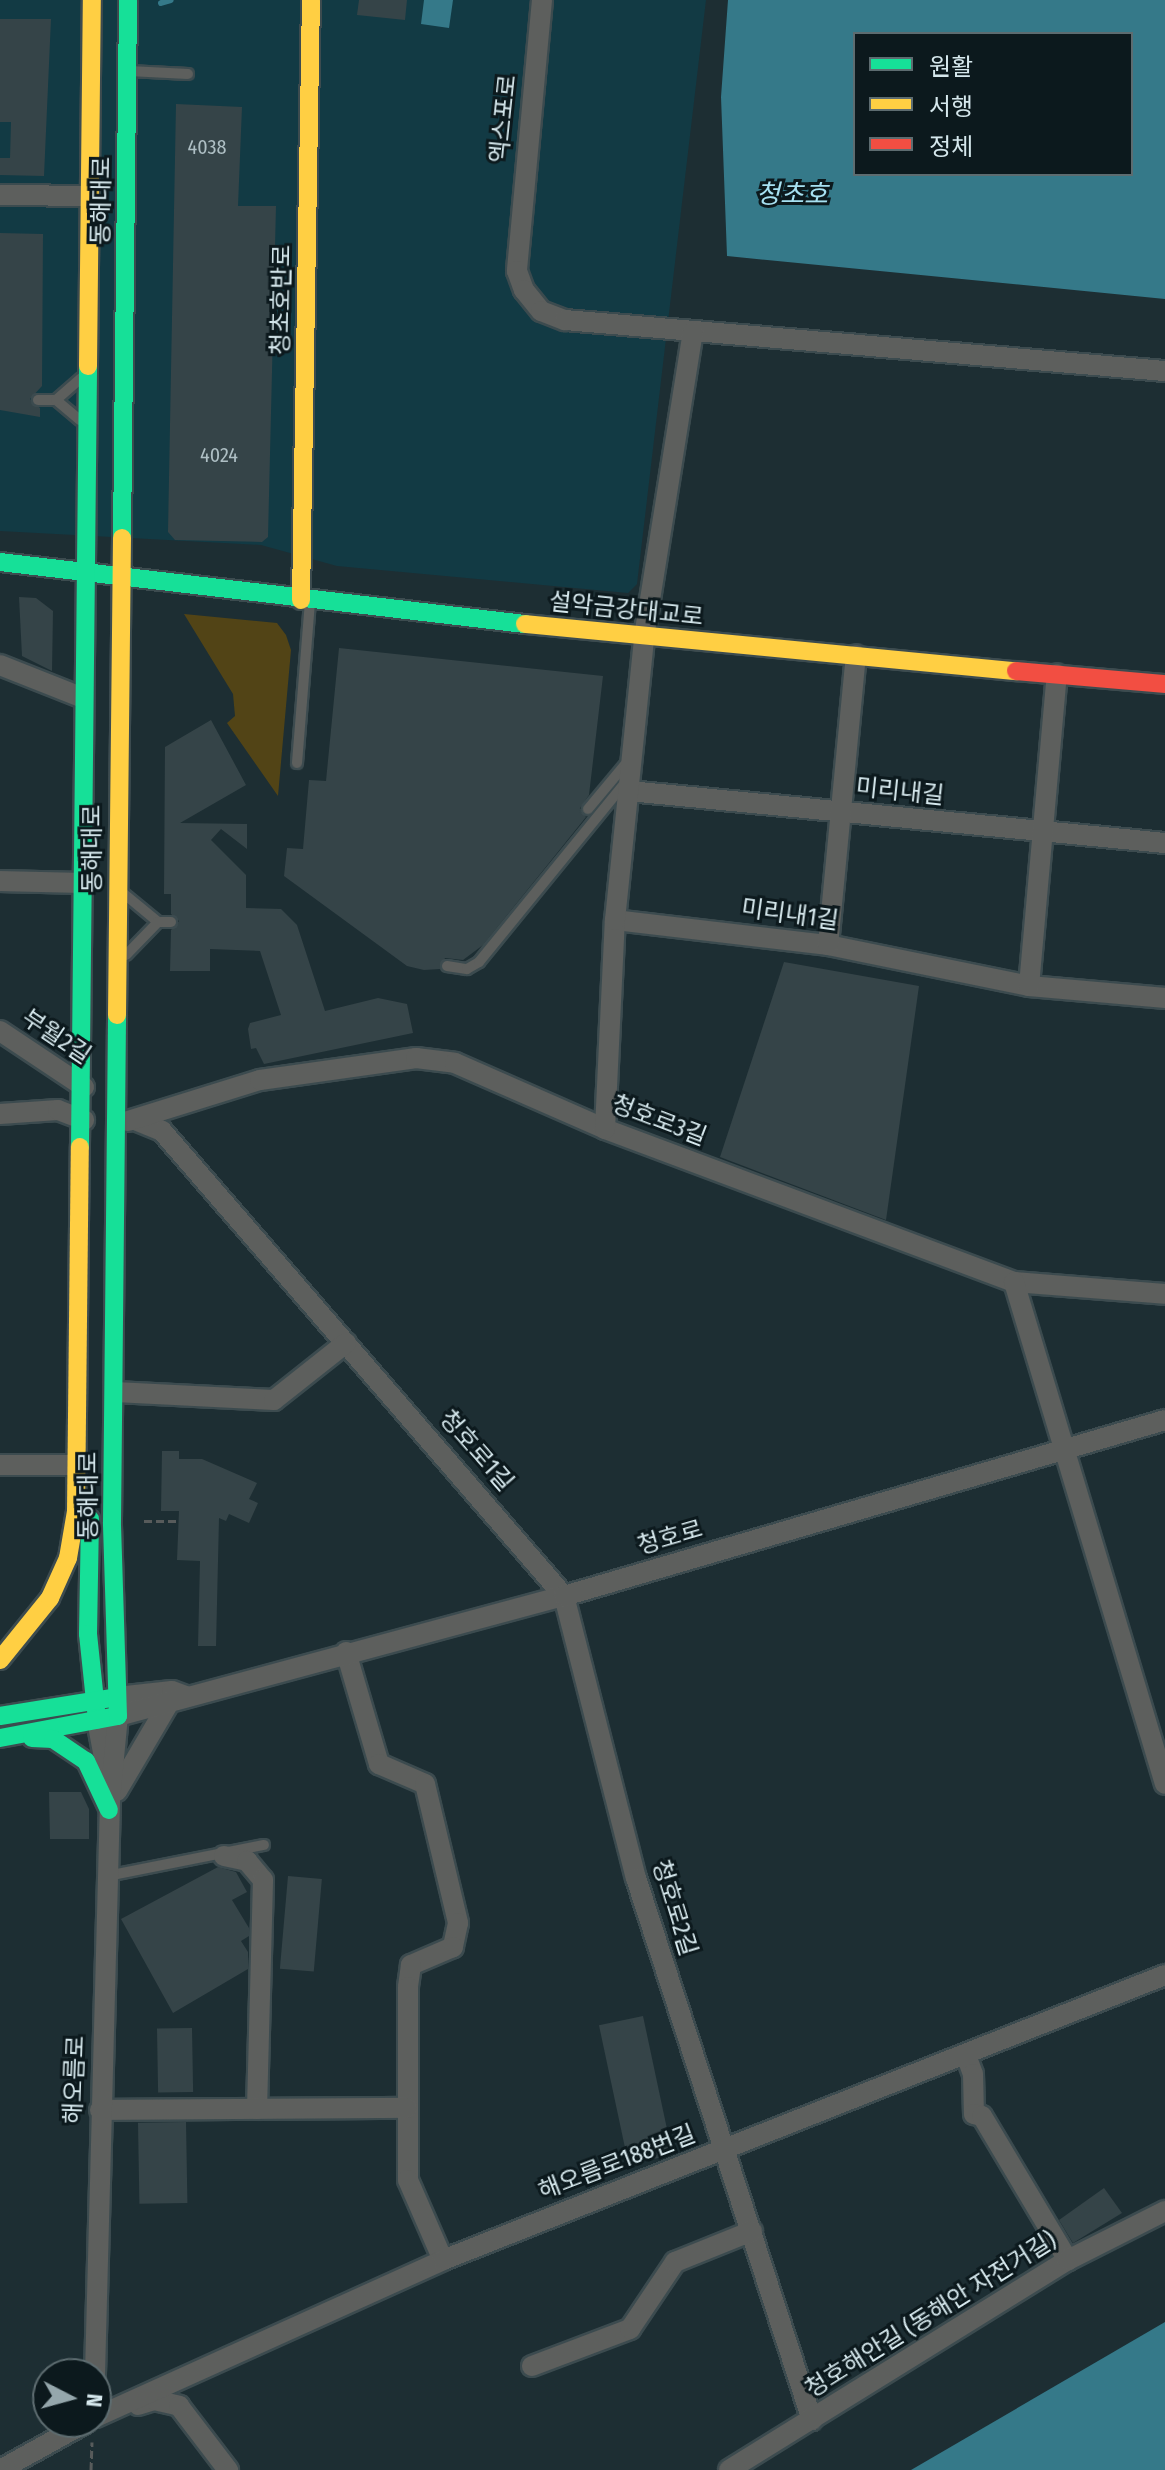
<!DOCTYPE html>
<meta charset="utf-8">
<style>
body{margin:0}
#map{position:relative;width:1165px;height:2470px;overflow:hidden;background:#1d2e33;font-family:"Fira Sans Condensed","Noto Sans KR",sans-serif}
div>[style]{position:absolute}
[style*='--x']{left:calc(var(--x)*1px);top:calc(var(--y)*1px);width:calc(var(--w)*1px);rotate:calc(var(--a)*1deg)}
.built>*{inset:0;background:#123a44}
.green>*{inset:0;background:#524416}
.water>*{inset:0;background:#357989}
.stream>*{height:6px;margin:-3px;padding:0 3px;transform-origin:3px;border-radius:3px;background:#357989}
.building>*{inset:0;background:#354448;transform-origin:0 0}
.path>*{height:3px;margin-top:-1.5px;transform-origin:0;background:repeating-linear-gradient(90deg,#575b5b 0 8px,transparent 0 12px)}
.roads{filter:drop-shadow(2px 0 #3c4b4f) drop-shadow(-2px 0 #3c4b4f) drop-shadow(0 2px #3c4b4f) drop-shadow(0 -2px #3c4b4f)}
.lane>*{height:10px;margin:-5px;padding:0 5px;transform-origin:5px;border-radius:5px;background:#5d5f5d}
.street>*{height:20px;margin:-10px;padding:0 10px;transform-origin:10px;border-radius:10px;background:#5d5f5d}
.fast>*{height:18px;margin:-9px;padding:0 9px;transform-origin:9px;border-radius:9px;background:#16e098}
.slow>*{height:18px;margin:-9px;padding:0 9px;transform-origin:9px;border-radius:9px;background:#ffcf43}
.jam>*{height:18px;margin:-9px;padding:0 9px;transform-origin:9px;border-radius:9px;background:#f24e42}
span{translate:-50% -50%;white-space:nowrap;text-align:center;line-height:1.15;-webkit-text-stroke:6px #0c191d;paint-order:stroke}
.number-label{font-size:20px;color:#aebfc4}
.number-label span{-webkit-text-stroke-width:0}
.street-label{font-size:24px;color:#d6e8ed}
.water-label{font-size:26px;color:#a7e1f2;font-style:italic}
.legend{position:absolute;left:853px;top:32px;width:280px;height:144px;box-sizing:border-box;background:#0c191d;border:2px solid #5d6c70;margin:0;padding:10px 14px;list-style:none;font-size:24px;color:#d6e8ed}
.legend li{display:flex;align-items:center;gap:16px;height:40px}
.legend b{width:40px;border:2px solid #5d6c70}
.north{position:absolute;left:32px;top:2358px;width:80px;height:80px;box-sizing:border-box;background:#0c191d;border:2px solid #5d6c70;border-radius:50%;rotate:96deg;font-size:22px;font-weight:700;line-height:32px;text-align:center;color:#d6e8ed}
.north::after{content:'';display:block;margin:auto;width:28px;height:36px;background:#95a7ac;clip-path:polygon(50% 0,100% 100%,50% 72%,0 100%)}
</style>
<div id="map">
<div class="built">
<i style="clip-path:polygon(0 0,706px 0,637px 584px,628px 593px,337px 566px,261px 545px,0 531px)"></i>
</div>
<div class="green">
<i style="clip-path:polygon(184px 614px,277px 623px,286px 635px,291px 650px,278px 796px,227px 723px,235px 716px,233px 694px)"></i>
</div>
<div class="water">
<i style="clip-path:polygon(424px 0,453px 0,449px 28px,421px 24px)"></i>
<i style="clip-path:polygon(evenodd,728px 0,1165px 0,1165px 299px,727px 256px,721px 97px,728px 0,1131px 34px,1131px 174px,855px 174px,855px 34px,1131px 34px)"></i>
<i style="clip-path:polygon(1165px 2322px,1165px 2470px,911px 2470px)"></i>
</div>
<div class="stream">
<i style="--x:161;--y:3;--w:10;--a:-17"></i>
</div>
<div class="building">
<i style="clip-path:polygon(359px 0,407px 0,405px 20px,357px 15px)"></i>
<i style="clip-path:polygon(0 19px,51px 19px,44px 176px,0 175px,0 158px,10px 158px,11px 122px,0 122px)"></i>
<i style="clip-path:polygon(176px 104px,242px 107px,238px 206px,276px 206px,268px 537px,262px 542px,175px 540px,168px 532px)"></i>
<i style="clip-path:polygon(0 233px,43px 234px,42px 386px,30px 399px,40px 408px,40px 417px,0 410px)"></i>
<i style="clip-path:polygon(19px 597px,36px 598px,53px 611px,52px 671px,22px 656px)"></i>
<i style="clip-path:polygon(339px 648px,603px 676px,589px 795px,580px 808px,586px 817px,483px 945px,463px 960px,445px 958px,440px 969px,424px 970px,407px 966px,284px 876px,287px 848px,303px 849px,309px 780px,326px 781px)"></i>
<i style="clip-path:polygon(211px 720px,246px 785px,180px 823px,247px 824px,247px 849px,221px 829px,211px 840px,246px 875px,246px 908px,281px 909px,297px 925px,325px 1011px,378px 998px,407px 1004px,413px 1033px,264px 1064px,256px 1048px,251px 1049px,248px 1029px,250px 1023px,281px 1015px,260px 951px,210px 949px,210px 971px,170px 971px,171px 930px,179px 921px,171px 914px,171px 894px,164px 894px,165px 747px)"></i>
<i style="clip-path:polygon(784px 962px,919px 986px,886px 1220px,720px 1157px)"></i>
<i style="clip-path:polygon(162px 1451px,179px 1451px,179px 1459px,202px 1459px,257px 1483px,249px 1499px,258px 1503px,249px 1523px,229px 1514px,226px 1521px,219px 1518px,216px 1646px,198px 1646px,200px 1561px,177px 1560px,179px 1511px,161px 1511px)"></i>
<i style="clip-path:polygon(49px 1792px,81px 1792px,89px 1809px,89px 1839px,50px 1839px)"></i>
<i style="clip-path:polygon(218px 1867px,236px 1872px,247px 1892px,232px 1900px,249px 1928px,249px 1936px,241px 1941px,248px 1952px,248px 1969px,173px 2013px,121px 1919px)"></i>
<i style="left:288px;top:1876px;width:34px;height:93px;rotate:5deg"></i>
<i style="left:643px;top:2016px;width:142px;height:45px;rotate:78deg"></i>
<i style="left:192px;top:2028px;width:64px;height:35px;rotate:89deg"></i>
<i style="left:186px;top:2122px;width:81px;height:48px;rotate:89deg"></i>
<i style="clip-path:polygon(1104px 2188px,1122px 2213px,1073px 2243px,1059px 2220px)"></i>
</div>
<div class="path">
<i style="--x:144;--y:1521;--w:34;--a:0"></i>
<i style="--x:91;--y:2470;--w:28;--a:-88"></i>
</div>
<div class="roads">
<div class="lane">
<i style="--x:129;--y:71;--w:59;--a:2.9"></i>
<i style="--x:38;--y:400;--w:18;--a:0"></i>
<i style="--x:56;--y:400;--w:31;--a:40"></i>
<i style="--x:56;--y:400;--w:33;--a:-41"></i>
<i style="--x:297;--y:763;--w:161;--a:-85.4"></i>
<i style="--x:588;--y:809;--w:64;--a:-50.1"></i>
<i style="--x:123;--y:893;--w:45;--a:39.6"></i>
<i style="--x:158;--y:922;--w:13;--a:0"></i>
<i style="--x:126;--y:955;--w:46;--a:-45.9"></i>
<i style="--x:447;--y:966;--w:20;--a:9"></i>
<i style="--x:467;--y:969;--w:14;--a:-30"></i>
<i style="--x:479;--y:962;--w:232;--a:-50.8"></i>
<i style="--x:107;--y:1876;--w:160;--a:-11.2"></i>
</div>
<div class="street">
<i style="--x:542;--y:0;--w:272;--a:95.3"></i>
<i style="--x:517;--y:271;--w:20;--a:70"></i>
<i style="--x:524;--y:290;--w:27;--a:51"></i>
<i style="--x:541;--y:311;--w:26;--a:21"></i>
<i style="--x:565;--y:320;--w:602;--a:4.86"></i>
<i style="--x:0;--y:195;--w:89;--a:0.6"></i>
<i style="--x:0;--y:665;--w:87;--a:21.6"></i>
<i style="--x:629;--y:791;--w:539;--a:5.54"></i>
<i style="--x:0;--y:881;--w:84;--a:1.4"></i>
<i style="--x:615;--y:920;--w:214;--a:6.7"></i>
<i style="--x:828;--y:945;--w:205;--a:11.5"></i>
<i style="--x:1029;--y:986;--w:137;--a:5"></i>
<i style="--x:828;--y:945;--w:291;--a:-84.5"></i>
<i style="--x:1029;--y:986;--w:313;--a:-84.9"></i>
<i style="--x:0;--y:1031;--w:101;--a:33.7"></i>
<i style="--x:0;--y:1114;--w:58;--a:-3.9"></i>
<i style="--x:58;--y:1110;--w:28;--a:21"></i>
<i style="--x:135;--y:1120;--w:29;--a:22"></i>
<i style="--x:162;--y:1131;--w:615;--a:49.16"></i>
<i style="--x:564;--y:1596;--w:291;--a:75.7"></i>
<i style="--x:636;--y:1878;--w:570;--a:72.01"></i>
<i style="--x:128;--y:1121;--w:138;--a:-17.3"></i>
<i style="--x:260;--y:1080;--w:158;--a:-8"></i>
<i style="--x:416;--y:1058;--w:39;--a:7"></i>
<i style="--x:455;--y:1063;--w:164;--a:23.7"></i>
<i style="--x:605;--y:1129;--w:437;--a:20.5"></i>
<i style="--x:1014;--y:1282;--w:151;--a:4.5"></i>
<i style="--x:605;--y:1129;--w:209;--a:-87.3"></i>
<i style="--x:615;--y:920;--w:284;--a:-84.1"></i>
<i style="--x:644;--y:637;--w:309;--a:-80.9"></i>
<i style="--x:1014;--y:1282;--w:524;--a:73.26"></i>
<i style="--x:115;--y:1392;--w:159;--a:2.9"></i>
<i style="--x:274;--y:1400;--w:92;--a:-38.4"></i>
<i style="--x:0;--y:1465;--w:76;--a:0"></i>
<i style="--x:346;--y:1652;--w:117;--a:73.6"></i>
<i style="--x:379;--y:1764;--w:50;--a:23.5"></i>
<i style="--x:425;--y:1784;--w:143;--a:76.6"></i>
<i style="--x:458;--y:1923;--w:25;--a:102"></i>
<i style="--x:453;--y:1947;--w:46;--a:156.8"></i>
<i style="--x:411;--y:1965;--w:22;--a:98"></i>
<i style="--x:408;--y:1987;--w:193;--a:90"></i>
<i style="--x:408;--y:2180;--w:87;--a:66.4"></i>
<i style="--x:117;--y:1697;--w:55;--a:-6.2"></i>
<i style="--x:172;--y:1691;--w:15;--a:20"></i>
<i style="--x:97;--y:1720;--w:66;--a:79.5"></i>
<i style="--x:117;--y:1791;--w:99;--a:-59.5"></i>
<i style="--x:224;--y:1856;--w:24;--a:12"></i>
<i style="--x:247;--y:1861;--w:25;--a:50"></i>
<i style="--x:263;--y:1880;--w:229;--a:91.5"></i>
<i style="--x:966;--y:2055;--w:20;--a:70"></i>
<i style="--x:973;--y:2074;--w:40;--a:88.6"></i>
<i style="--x:974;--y:2114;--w:8;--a:14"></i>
<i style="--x:982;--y:2116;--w:168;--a:59.2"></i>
<i style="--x:100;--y:2110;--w:307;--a:-0.4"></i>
<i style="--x:532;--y:2366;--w:105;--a:-20.7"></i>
<i style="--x:630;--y:2329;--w:81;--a:-56.1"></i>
<i style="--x:675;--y:2262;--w:83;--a:-21.9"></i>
<i style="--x:95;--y:2374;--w:574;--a:-88.5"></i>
<i style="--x:110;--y:1800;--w:84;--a:-84.6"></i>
<i style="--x:118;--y:1716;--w:462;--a:-15.1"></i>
<i style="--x:564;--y:1596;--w:626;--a:-16.32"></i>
<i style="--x:138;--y:2405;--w:17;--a:-17"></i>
<i style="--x:154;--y:2400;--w:26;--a:13"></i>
<i style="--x:179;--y:2406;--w:81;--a:52.6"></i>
<i style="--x:96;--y:2417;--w:381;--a:-24.3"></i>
<i style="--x:443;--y:2260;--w:776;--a:-21.54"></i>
<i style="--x:0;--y:2470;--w:99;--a:-28.9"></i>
<i style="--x:729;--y:2470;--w:399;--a:-31.8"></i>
<i style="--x:1068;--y:2260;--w:109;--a:-26.8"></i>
</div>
<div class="fast">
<i style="--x:122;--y:538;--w:538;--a:-89.36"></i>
<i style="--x:0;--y:562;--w:529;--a:6.74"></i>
<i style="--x:80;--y:1147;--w:781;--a:-89.41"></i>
<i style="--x:90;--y:1519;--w:115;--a:91"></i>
<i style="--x:88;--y:1634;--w:86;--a:84"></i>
<i style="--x:0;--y:1716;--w:112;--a:-9.2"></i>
<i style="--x:0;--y:1738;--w:120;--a:-10.6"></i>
<i style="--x:118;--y:1716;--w:194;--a:-91.8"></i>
<i style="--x:112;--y:1522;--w:507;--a:-89.43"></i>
<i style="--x:32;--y:1738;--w:21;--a:3"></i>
<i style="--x:53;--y:1739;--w:40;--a:34"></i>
<i style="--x:86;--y:1761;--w:54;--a:64.9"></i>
</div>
<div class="slow">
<i style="--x:88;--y:366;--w:366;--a:-89.4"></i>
<i style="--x:301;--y:600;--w:600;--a:-89.05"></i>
<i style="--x:525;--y:624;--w:493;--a:5.5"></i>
<i style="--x:117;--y:1015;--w:477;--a:-89.4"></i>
<i style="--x:0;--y:1660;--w:80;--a:-51.1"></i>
<i style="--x:50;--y:1598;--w:44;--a:-65.8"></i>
<i style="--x:68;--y:1558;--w:48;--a:-80.3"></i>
<i style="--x:76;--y:1511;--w:364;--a:-89.4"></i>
</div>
<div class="jam">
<i style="--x:1016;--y:671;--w:150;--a:5"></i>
</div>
</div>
<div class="number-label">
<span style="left:207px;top:147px">4038</span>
<span style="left:219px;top:455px">4024</span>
</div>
<div class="street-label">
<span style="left:504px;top:119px;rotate:-84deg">엑스포로</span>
<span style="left:102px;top:201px;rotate:-89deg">동해대로</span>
<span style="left:282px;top:300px;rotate:-89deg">청초호반로</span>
<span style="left:626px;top:610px;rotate:6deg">설악금강대교로</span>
<span style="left:900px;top:792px;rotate:6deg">미리내길</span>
<span style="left:93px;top:849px;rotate:-90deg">동해대로</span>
<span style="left:790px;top:915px;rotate:8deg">미리내1길</span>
<span style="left:56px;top:1037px;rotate:34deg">부월2길</span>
<span style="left:659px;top:1121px;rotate:21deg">청호로3길</span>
<span style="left:476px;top:1451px;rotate:49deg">청호로1길</span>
<span style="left:89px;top:1496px;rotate:-90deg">동해대로</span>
<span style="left:670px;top:1538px;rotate:-16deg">청호로</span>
<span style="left:674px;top:1908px;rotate:73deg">청호로2길</span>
<span style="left:75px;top:2080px;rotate:-88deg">해오름로</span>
<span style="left:617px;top:2163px;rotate:-21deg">해오름로188번길</span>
<span style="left:931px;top:2315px;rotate:-32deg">청호해안길 (동해안 자전거길)</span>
</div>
<div class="water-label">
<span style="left:792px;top:195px">청초호</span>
</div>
<ul class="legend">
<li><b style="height:10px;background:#16e098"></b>원활</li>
<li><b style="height:10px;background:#ffcf43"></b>서행</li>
<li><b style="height:10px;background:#f24e42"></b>정체</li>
</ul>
<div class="north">N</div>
</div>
